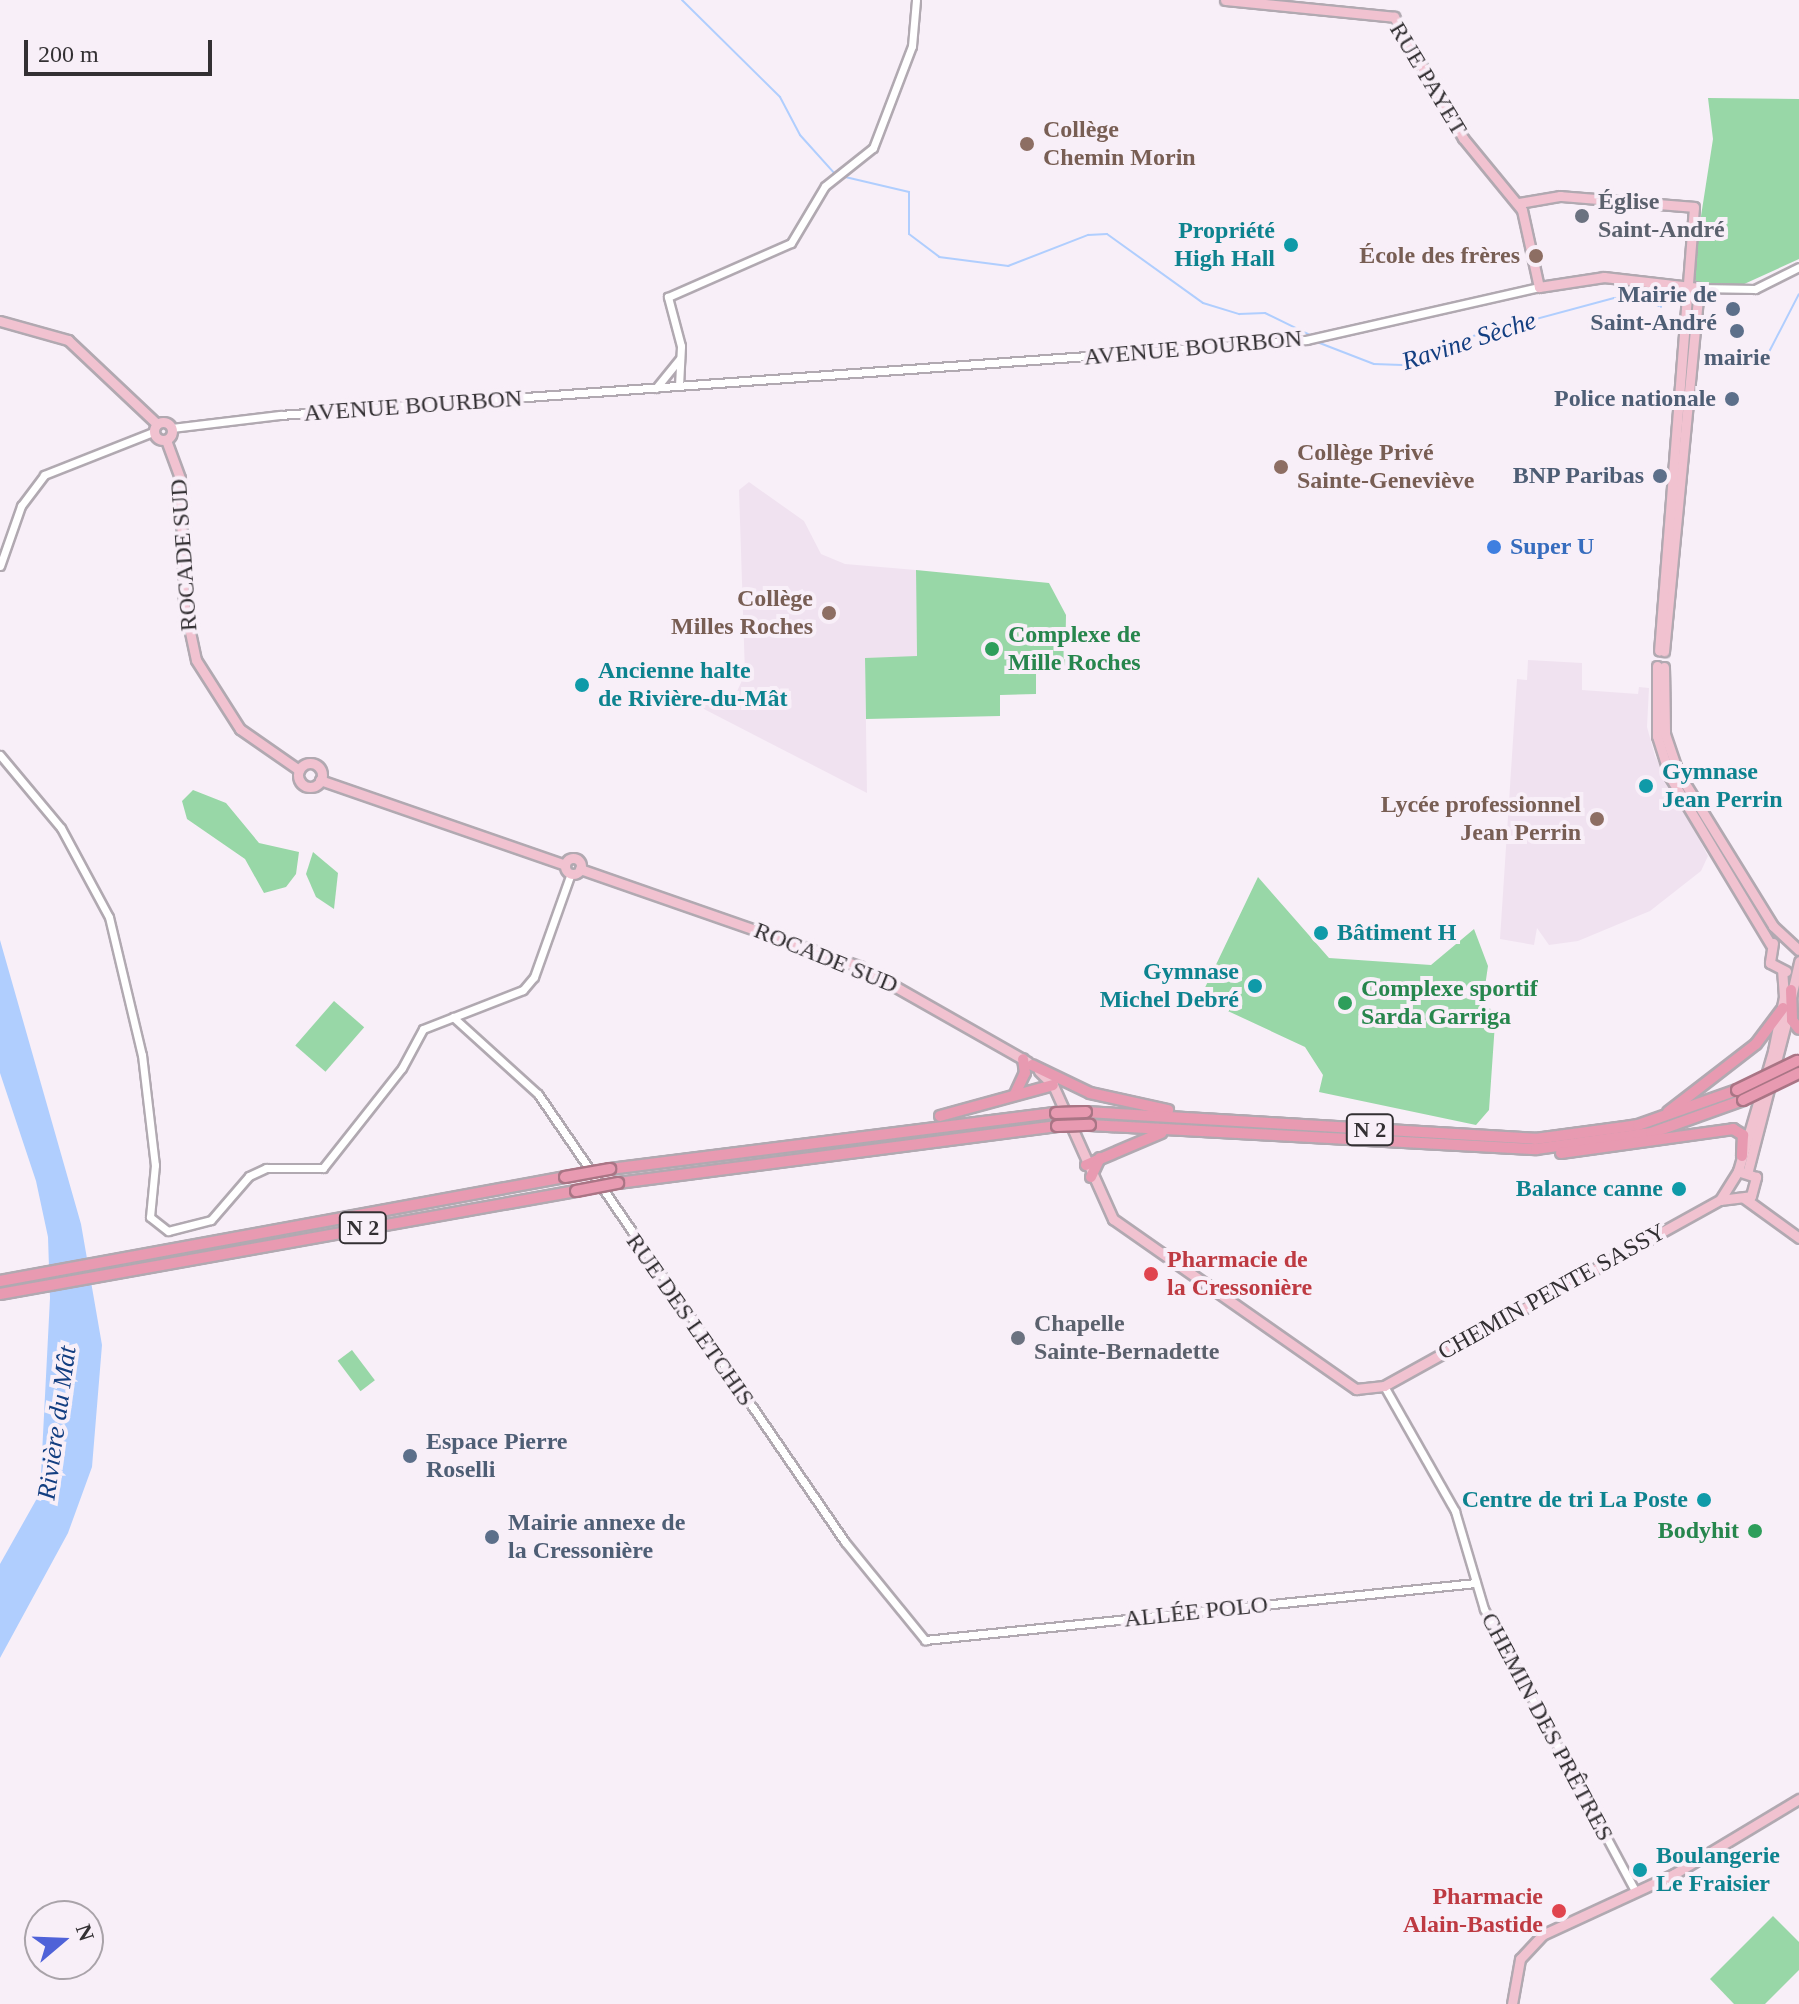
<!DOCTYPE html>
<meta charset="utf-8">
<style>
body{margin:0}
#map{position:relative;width:1799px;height:2004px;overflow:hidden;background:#f8eff8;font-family:Georgia,serif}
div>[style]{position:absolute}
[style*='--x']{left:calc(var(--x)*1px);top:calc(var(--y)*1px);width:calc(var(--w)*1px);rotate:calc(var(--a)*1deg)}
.built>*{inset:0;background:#f0e2f0}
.green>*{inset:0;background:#98d7a7;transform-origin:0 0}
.water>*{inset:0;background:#b0cefe}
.stream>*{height:2px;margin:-1px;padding:0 1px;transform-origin:1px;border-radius:1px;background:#b0cefe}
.roads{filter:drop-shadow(2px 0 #b1a9b1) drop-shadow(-2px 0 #b1a9b1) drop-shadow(0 2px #b1a9b1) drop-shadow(0 -2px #b1a9b1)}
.minor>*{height:7px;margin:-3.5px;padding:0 3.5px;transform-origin:3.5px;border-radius:3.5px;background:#fff}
.major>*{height:9px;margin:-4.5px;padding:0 4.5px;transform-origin:4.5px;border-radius:4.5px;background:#f1c2d0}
.major>.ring{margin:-4.5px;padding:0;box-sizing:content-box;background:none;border:9px solid #f1c2d0;border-radius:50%}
.highway>*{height:10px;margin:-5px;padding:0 5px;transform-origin:5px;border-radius:5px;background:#e89ab1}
.bridges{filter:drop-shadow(2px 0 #a97585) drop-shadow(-2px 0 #a97585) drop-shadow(0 2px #a97585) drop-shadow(0 -2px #a97585)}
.highway-bridge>*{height:10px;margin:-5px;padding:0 5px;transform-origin:5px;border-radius:5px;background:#e89ab1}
.dots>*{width:22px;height:22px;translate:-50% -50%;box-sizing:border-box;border:4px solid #f8eff8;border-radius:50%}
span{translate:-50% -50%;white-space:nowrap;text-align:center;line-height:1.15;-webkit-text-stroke:8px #f8eff8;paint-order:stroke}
.shield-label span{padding:2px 6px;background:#f8eff8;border:2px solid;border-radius:6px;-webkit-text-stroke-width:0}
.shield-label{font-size:22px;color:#333033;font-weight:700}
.street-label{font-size:24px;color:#333033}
.education-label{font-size:24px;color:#785e54;font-weight:700}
.left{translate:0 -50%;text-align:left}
.right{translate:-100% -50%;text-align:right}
.worship-label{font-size:24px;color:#5b616d;font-weight:700}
.culture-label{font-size:24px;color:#0d838f;font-weight:700}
.service-label{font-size:24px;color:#4e5e75;font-weight:700}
.shop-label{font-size:24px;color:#366cbe;font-weight:700}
.leisure-label{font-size:24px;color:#27864d;font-weight:700}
.health-label{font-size:24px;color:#be3a42;font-weight:700}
.water-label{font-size:26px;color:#123e81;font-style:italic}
.north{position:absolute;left:24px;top:1900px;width:80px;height:80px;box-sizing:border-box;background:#f8eff8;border:2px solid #a9a3a9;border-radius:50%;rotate:71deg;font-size:22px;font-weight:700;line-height:32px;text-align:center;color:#333033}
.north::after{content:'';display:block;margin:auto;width:28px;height:36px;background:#4f62d8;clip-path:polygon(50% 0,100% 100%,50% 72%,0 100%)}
.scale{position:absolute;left:24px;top:40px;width:188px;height:36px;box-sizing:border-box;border:4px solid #333033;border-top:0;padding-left:10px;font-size:24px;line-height:28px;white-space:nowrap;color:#333033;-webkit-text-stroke:6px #f8eff8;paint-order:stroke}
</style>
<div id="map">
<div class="built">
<i style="clip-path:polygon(749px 482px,804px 521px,821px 554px,845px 564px,916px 570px,917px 657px,865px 658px,867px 793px,702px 708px,708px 701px,733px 700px,745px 674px,739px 490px)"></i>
<i style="clip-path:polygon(1528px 660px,1582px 663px,1582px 690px,1638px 694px,1639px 687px,1649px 688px,1647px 727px,1655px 756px,1708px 856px,1701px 871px,1650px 911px,1578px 941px,1549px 945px,1537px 928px,1534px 945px,1500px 939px,1517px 679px,1527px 680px)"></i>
</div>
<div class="green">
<i style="clip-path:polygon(1708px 98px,1799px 99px,1799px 259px,1742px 285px,1696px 282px,1692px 274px,1713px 139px)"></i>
<i style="clip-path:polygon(916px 570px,1049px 583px,1066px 615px,1065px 669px,1036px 668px,1036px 694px,1000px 695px,1000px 716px,866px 719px,865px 658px,917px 656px)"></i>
<i style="clip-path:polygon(193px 790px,226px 803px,259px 843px,299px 852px,296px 874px,286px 887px,264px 893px,245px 859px,187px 819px,182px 801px)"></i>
<i style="clip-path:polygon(313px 852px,338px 873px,334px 909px,316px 897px,306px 874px)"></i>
<i style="clip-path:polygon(1258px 877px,1329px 958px,1431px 965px,1474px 929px,1488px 966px,1482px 1007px,1491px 1009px,1495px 1023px,1489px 1110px,1476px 1125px,1319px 1092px,1323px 1075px,1305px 1047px,1200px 998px)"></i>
<i style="left:334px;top:1001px;width:40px;height:59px;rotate:41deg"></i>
<i style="left:352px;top:1350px;width:38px;height:18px;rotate:53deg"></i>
<i style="clip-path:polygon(1773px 1916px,1799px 1942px,1799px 1970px,1765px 2004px,1734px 2004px,1710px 1979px)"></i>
</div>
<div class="water">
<i style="clip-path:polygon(0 940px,81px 1224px,102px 1345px,92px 1467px,68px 1533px,0 1658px,0 1564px,40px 1493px,50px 1298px,48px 1237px,36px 1181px,0 1073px)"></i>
</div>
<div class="stream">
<i style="--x:682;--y:0;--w:138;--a:44.7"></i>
<i style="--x:780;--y:97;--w:43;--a:62.2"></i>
<i style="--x:800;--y:135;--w:52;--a:48.1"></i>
<i style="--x:841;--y:176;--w:70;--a:13.2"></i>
<i style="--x:909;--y:192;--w:42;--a:90"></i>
<i style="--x:909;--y:234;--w:38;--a:37"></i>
<i style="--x:939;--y:257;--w:70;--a:7.4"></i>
<i style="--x:1008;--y:266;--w:86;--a:-21.2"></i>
<i style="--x:1088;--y:235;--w:19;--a:-3"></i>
<i style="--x:1107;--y:234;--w:118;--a:35.7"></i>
<i style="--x:1203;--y:303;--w:38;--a:17"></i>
<i style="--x:1239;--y:314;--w:26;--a:-2"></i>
<i style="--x:1265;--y:313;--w:55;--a:26.1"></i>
<i style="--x:1317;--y:342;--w:61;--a:21.1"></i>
<i style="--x:1374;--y:364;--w:28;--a:2"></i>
<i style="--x:1402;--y:365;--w:50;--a:-26.1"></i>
<i style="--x:1447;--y:343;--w:173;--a:-15.1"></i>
<i style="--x:1614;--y:298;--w:24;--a:-2"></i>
<i style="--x:1638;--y:297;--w:25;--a:23"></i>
<i style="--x:1751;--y:360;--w:20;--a:-24"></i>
<i style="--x:1769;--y:352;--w:65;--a:-62.7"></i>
</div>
<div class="roads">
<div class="minor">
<i style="--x:1699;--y:288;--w:56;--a:1"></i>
<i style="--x:1755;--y:289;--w:49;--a:-26.6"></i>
<i style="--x:679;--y:386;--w:40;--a:-87.1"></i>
<i style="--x:681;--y:346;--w:51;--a:-104.9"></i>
<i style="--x:668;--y:297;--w:134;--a:-23.7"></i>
<i style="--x:791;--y:243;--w:66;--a:-59.2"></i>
<i style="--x:825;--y:186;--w:61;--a:-38.4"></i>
<i style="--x:873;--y:148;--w:109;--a:-69.1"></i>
<i style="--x:912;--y:46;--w:46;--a:-85"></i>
<i style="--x:656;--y:388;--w:38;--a:-51"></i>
<i style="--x:171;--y:428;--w:110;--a:-6.8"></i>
<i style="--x:280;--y:415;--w:1029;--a:-4.18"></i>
<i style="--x:1306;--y:340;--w:239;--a:-12.8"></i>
<i style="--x:0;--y:566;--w:64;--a:-70.7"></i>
<i style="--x:21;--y:506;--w:39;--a:-53"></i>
<i style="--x:44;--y:475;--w:117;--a:-21.5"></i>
<i style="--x:0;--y:755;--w:95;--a:50.1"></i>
<i style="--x:61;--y:828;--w:101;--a:61.7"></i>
<i style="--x:109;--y:917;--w:142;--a:76.6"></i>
<i style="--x:142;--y:1055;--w:111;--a:83.3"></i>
<i style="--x:155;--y:1165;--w:52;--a:95.5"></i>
<i style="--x:150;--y:1217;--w:23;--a:38"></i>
<i style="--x:168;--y:1231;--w:44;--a:-14.3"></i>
<i style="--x:211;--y:1220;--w:58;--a:-49.2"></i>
<i style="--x:249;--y:1176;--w:19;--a:-25"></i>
<i style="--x:266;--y:1168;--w:57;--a:0"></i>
<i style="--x:323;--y:1168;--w:127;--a:-51.7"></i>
<i style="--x:402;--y:1068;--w:44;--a:-61.7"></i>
<i style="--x:423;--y:1029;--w:107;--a:-21.3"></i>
<i style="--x:523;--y:990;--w:17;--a:-50"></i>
<i style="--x:534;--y:977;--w:110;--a:-70.4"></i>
<i style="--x:453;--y:1017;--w:115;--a:42.2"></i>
<i style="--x:538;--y:1094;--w:543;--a:55.58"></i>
<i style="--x:845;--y:1542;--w:127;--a:50.8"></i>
<i style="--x:925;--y:1640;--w:554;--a:-5.91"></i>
<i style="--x:1384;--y:1386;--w:144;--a:60.4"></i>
<i style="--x:1455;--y:1511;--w:102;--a:73.5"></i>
<i style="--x:1484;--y:1609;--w:321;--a:61.8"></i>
</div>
<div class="major">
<i style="--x:1225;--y:0;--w:170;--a:5.7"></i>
<i style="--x:1394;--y:17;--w:139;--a:60.3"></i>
<i style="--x:1463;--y:138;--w:93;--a:50.7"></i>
<i style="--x:1522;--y:210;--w:79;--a:77.6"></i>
<i style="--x:1539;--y:287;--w:66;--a:-8.7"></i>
<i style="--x:1604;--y:277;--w:96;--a:6.6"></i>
<i style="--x:1699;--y:288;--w:365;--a:95.5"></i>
<i style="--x:1519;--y:203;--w:42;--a:-9.7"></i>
<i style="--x:1560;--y:196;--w:134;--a:4.7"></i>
<i style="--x:1694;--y:207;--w:445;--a:94.5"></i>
<i style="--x:0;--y:321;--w:71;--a:15.6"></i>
<i style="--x:68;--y:340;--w:122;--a:43.3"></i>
<i class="ring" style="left:154px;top:422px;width:9px;height:9px"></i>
<i style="--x:166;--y:440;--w:40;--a:69.8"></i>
<i style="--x:180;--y:478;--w:126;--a:88.2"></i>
<i style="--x:184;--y:604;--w:57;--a:77.9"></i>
<i style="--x:196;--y:660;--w:82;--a:57.5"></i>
<i style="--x:240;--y:729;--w:72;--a:34.8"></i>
<i style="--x:1657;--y:666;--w:70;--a:90"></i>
<i style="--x:1657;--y:736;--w:43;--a:72.4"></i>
<i style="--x:1670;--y:777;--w:196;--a:59"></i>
<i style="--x:1664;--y:667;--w:67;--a:89.1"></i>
<i style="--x:1665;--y:734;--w:40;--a:71.1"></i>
<i style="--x:1678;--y:772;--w:181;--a:58.3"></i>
<i style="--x:1773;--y:926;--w:35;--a:43"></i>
<i class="ring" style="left:298px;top:763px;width:15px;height:15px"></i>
<i style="--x:320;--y:780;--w:259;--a:19.1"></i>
<i class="ring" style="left:565px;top:858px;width:7px;height:7px"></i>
<i style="--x:580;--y:869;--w:295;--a:19.2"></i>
<i style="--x:859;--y:966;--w:194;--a:29.6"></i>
<i style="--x:1773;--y:943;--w:20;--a:99"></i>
<i style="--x:1770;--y:963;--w:18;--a:27"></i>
<i style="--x:1791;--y:997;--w:37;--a:-77"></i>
<i style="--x:1039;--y:1071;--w:20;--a:45"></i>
<i style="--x:1053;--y:1085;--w:147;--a:65.9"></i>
<i style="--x:1113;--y:1219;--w:297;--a:35"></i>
<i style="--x:1356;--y:1389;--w:28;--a:-6"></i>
<i style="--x:1384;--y:1386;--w:384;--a:-29"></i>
<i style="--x:1720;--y:1200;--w:31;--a:-7"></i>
<i style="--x:1751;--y:1196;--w:20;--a:-75"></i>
<i style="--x:1756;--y:1177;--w:19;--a:-162"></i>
<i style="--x:1748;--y:1170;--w:164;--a:-75.5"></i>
<i style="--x:1744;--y:1198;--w:68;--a:36"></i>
<i style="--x:1720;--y:1200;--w:34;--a:-58"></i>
<i style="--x:1738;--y:1171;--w:125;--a:-73.7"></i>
<i style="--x:1773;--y:1051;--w:55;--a:-78.5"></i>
<i style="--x:1784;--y:997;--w:26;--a:-94"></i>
<i style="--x:1512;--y:2004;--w:46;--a:-79.9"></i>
<i style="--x:1520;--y:1959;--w:33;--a:-47"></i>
<i style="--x:1542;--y:1935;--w:145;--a:-24.8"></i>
<i style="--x:1674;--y:1874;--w:146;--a:-31"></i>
</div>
<div class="highway">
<i style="--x:1791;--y:990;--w:30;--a:88"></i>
<i style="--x:1792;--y:1020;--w:11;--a:52"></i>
<i style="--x:1032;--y:1065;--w:64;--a:25.8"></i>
<i style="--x:1090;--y:1093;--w:80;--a:12.3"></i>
<i style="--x:1015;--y:1094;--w:23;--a:-65"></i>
<i style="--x:1025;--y:1073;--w:14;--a:-98"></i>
<i style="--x:1086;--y:1112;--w:450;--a:3.4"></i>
<i style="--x:1535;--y:1139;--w:104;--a:-7.7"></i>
<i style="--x:1638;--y:1125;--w:105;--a:-19.5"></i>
<i style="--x:1668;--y:1112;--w:111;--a:-37.7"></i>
<i style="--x:1756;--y:1044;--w:45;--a:-53.1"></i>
<i style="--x:940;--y:1116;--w:117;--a:-15.3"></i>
<i style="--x:1090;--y:1125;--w:447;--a:3.1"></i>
<i style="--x:1536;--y:1149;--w:116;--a:-7.9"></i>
<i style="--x:1651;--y:1133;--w:98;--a:-19.7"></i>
<i style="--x:1561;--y:1153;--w:174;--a:-7.9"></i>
<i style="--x:1733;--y:1129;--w:12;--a:31"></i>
<i style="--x:1743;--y:1135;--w:21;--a:93"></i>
<i style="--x:1086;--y:1165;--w:82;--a:-23.1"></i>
<i style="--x:610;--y:1169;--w:450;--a:-7.2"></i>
<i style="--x:1091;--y:1177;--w:21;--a:-65"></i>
<i style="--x:618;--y:1183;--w:443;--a:-7.4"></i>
<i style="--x:0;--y:1281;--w:574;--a:-10.43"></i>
<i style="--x:0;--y:1294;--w:585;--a:-10.14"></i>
</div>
</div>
<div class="bridges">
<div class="highway-bridge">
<i style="--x:1737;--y:1090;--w:67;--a:-25.8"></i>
<i style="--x:1743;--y:1100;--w:62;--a:-25.7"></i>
<i style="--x:1056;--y:1113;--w:30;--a:-2"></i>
<i style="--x:1057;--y:1126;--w:33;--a:-2"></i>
<i style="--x:565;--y:1177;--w:46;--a:-10.1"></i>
<i style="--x:576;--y:1191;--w:43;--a:-10.8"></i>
</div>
</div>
<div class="dots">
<i style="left:1027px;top:144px;background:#8d6e63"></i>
<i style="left:1582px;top:216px;background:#6b7280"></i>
<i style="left:1291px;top:245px;background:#0f9aa8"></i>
<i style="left:1536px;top:256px;background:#8d6e63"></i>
<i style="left:1733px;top:309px;background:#5c6f8a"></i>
<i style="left:1737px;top:331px;background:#5c6f8a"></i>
<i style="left:1732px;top:399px;background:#5c6f8a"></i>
<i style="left:1281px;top:467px;background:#8d6e63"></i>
<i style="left:1660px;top:476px;background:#5c6f8a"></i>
<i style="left:1494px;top:547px;background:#3f7fe0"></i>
<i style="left:829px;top:613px;background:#8d6e63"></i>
<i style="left:992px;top:649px;background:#2e9e5b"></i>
<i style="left:582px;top:685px;background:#0f9aa8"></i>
<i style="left:1646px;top:786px;background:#0f9aa8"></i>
<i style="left:1597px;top:819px;background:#8d6e63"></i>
<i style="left:1321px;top:933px;background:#0f9aa8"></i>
<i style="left:1255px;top:986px;background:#0f9aa8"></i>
<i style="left:1345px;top:1003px;background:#2e9e5b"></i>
<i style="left:1679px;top:1189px;background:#0f9aa8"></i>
<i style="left:1151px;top:1274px;background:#e0444e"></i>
<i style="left:1018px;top:1338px;background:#6b7280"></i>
<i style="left:410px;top:1456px;background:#5c6f8a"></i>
<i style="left:1704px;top:1500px;background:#0f9aa8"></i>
<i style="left:1755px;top:1531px;background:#2e9e5b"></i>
<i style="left:492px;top:1537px;background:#5c6f8a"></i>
<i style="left:1640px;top:1870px;background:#0f9aa8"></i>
<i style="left:1559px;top:1911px;background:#e0444e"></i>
</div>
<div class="shield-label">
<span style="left:1370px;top:1130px">N 2</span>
<span style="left:363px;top:1228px">N 2</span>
</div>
<div class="street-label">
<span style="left:1428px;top:79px;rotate:59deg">RUE PAYET</span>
<span style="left:1193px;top:348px;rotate:-5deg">AVENUE BOURBON</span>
<span style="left:413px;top:406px;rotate:-4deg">AVENUE BOURBON</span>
<span style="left:184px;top:555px;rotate:-94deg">ROCADE SUD</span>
<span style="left:826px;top:958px;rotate:22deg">ROCADE SUD</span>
<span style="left:1552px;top:1292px;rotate:-29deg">CHEMIN PENTE SASSY</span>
<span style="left:690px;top:1320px;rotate:55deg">RUE DES LETCHIS</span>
<span style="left:1196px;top:1612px;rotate:-6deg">ALLÉE POLO</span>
<span style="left:1547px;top:1727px;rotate:62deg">CHEMIN DES PRÊTRES</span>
</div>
<div class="education-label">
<span class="left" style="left:1043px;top:144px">Collège<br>Chemin Morin</span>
<span class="right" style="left:1520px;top:256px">École des frères</span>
<span class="left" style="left:1297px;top:467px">Collège Privé<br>Sainte-Geneviève</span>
<span class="right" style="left:813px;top:613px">Collège<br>Milles Roches</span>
<span class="right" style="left:1581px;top:819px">Lycée professionnel<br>Jean Perrin</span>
</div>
<div class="worship-label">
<span class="left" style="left:1598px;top:216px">Église<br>Saint-André</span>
<span class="left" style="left:1034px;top:1338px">Chapelle<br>Sainte-Bernadette</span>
</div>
<div class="culture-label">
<span class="right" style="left:1275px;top:245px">Propriété<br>High Hall</span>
<span class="left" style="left:598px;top:685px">Ancienne halte<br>de Rivière-du-Mât</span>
<span class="left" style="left:1662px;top:786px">Gymnase<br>Jean Perrin</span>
<span class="left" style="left:1337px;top:933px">Bâtiment H</span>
<span class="right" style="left:1239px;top:986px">Gymnase<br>Michel Debré</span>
<span class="right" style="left:1663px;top:1189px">Balance canne</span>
<span class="right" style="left:1688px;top:1500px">Centre de tri La Poste</span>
<span class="left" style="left:1656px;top:1870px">Boulangerie<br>Le Fraisier</span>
</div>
<div class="service-label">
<span class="right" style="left:1717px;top:309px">Mairie de<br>Saint-André</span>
<span style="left:1737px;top:358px">mairie</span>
<span class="right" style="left:1716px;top:399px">Police nationale</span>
<span class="right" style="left:1644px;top:476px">BNP Paribas</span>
<span class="left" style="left:426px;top:1456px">Espace Pierre<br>Roselli</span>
<span class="left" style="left:508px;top:1537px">Mairie annexe de<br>la Cressonière</span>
</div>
<div class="shop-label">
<span class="left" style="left:1510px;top:547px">Super U</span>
</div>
<div class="leisure-label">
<span class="left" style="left:1008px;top:649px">Complexe de<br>Mille Roches</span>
<span class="left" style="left:1361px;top:1003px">Complexe sportif<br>Sarda Garriga</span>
<span class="right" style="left:1739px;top:1531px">Bodyhit</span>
</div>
<div class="health-label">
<span class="left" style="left:1167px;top:1274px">Pharmacie de<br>la Cressonière</span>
<span class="right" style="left:1543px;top:1911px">Pharmacie<br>Alain-Bastide</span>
</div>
<div class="water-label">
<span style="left:1469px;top:341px;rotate:-18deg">Ravine Sèche</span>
<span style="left:57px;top:1423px;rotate:-82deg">Rivière du Mât</span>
</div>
<div class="north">N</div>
<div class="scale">200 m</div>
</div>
